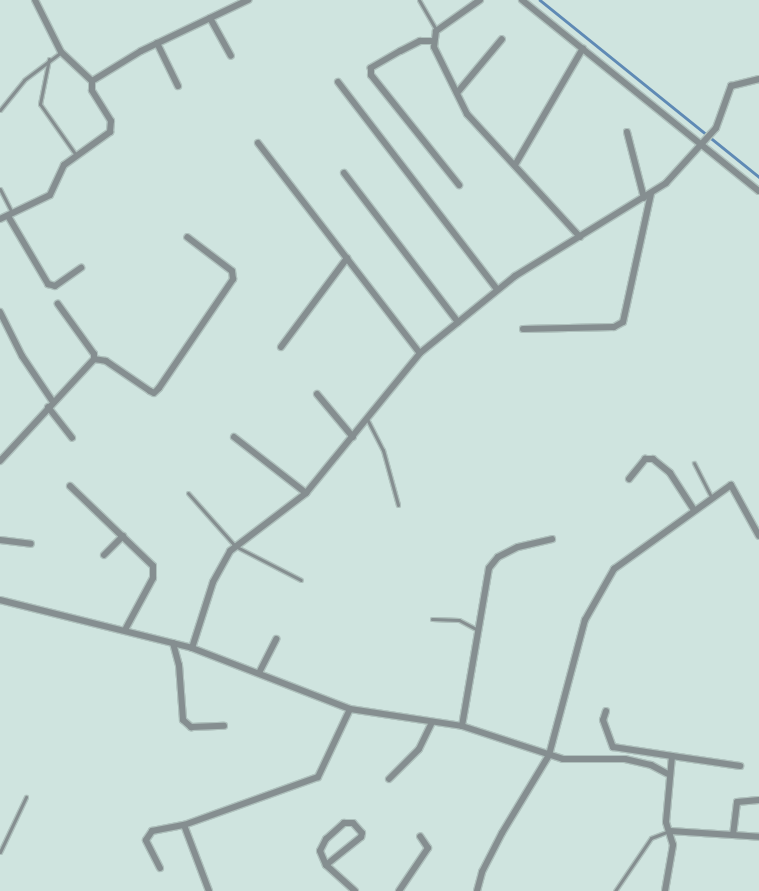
<!DOCTYPE html>
<style>
body{margin:0}
#map{position:relative;width:759px;height:891px;overflow:hidden;background:#cfe4df;font-family:"Titillium Web",sans-serif}
div>[style]{position:absolute}
[style*='--x']{left:calc(var(--x)*1px);top:calc(var(--y)*1px);width:calc(var(--w)*1px);rotate:calc(var(--a)*1deg)}
.stream>*{height:2.5px;margin:-1.25px;padding:0 1.25px;transform-origin:1.25px;border-radius:1.25px;background:#5f8ab5}
.roads{filter:drop-shadow(1px 0 #afc1bd) drop-shadow(-1px 0 #afc1bd) drop-shadow(0 1px #afc1bd) drop-shadow(0 -1px #afc1bd)}
.lane>*{height:3px;margin:-1.5px;padding:0 1.5px;transform-origin:1.5px;border-radius:1.5px;background:#858e90}
.street>*{height:6px;margin:-3px;padding:0 3px;transform-origin:3px;border-radius:3px;background:#858e90}
span{translate:-50% -50%;white-space:nowrap;text-align:center;line-height:1.15;-webkit-text-stroke:4px #cfe4df;paint-order:stroke}
</style>
<div id="map">
<div class="stream">
<i style="--x:540;--y:0;--w:282;--a:38.9"></i>
</div>
<div class="roads">
<div class="lane">
<i style="--x:419;--y:0;--w:34;--a:60"></i>
<i style="--x:49;--y:59;--w:46;--a:101.3"></i>
<i style="--x:40;--y:104;--w:62;--a:54.8"></i>
<i style="--x:0;--y:110;--w:38;--a:-51"></i>
<i style="--x:24;--y:80;--w:45;--a:-36.9"></i>
<i style="--x:0;--y:189;--w:27;--a:63"></i>
<i style="--x:367;--y:419;--w:35;--a:63"></i>
<i style="--x:383;--y:450;--w:57;--a:74.7"></i>
<i style="--x:694;--y:463;--w:39;--a:63"></i>
<i style="--x:188;--y:493;--w:71;--a:48.4"></i>
<i style="--x:235;--y:546;--w:74;--a:27.3"></i>
<i style="--x:432;--y:619;--w:27;--a:2"></i>
<i style="--x:459;--y:620;--w:21;--a:28"></i>
<i style="--x:0;--y:852;--w:61;--a:-64.7"></i>
<i style="--x:615;--y:891;--w:64;--a:-55.8"></i>
<i style="--x:651;--y:838;--w:19;--a:-21"></i>
</div>
<div class="street">
<i style="--x:35;--y:0;--w:58;--a:63.4"></i>
<i style="--x:61;--y:52;--w:42;--a:43.1"></i>
<i style="--x:92;--y:81;--w:57;--a:-31.5"></i>
<i style="--x:141;--y:51;--w:119;--a:-25.5"></i>
<i style="--x:480;--y:0;--w:54;--a:144.8"></i>
<i style="--x:436;--y:31;--w:16;--a:97"></i>
<i style="--x:434;--y:47;--w:75;--a:63.8"></i>
<i style="--x:467;--y:114;--w:167;--a:47.4"></i>
<i style="--x:522;--y:0;--w:304;--a:38.9"></i>
<i style="--x:210;--y:18;--w:43;--a:61.1"></i>
<i style="--x:433;--y:41;--w:13;--a:180"></i>
<i style="--x:420;--y:41;--w:22;--a:153"></i>
<i style="--x:400;--y:51;--w:34;--a:150"></i>
<i style="--x:371;--y:68;--w:7;--a:90"></i>
<i style="--x:371;--y:75;--w:141;--a:51.3"></i>
<i style="--x:157;--y:43;--w:48;--a:64"></i>
<i style="--x:338;--y:82;--w:261;--a:52.5"></i>
<i style="--x:457;--y:93;--w:70;--a:-50.2"></i>
<i style="--x:627;--y:132;--w:68;--a:75.6"></i>
<i style="--x:258;--y:143;--w:265;--a:52.4"></i>
<i style="--x:515;--y:165;--w:135;--a:-59.8"></i>
<i style="--x:344;--y:173;--w:188;--a:52.6"></i>
<i style="--x:8;--y:216;--w:79;--a:59.5"></i>
<i style="--x:48;--y:284;--w:7;--a:16"></i>
<i style="--x:55;--y:286;--w:32;--a:-35"></i>
<i style="--x:0;--y:219;--w:55;--a:-25.6"></i>
<i style="--x:50;--y:195;--w:33;--a:-65"></i>
<i style="--x:64;--y:165;--w:57;--a:-35.7"></i>
<i style="--x:110;--y:132;--w:11;--a:-85"></i>
<i style="--x:111;--y:121;--w:36;--a:-122"></i>
<i style="--x:92;--y:90;--w:9;--a:-90"></i>
<i style="--x:0;--y:312;--w:49;--a:63.4"></i>
<i style="--x:22;--y:356;--w:55;--a:56"></i>
<i style="--x:523;--y:329;--w:91;--a:-1.3"></i>
<i style="--x:614;--y:327;--w:10;--a:-29"></i>
<i style="--x:623;--y:322;--w:131;--a:-77.7"></i>
<i style="--x:281;--y:347;--w:111;--a:-53.4"></i>
<i style="--x:94;--y:359;--w:12;--a:9"></i>
<i style="--x:106;--y:361;--w:53;--a:34.3"></i>
<i style="--x:150;--y:391;--w:4;--a:27"></i>
<i style="--x:154;--y:393;--w:7;--a:-45"></i>
<i style="--x:159;--y:388;--w:132;--a:-55.8"></i>
<i style="--x:233;--y:279;--w:8;--a:-97"></i>
<i style="--x:232;--y:271;--w:56;--a:-142.9"></i>
<i style="--x:317;--y:394;--w:56;--a:50.1"></i>
<i style="--x:48;--y:407;--w:39;--a:52"></i>
<i style="--x:234;--y:437;--w:91;--a:37.9"></i>
<i style="--x:0;--y:461;--w:139;--a:-47.3"></i>
<i style="--x:94;--y:359;--w:5;--a:-90"></i>
<i style="--x:94;--y:354;--w:62;--a:-125.8"></i>
<i style="--x:629;--y:479;--w:26;--a:-51"></i>
<i style="--x:645;--y:459;--w:8;--a:0"></i>
<i style="--x:653;--y:459;--w:22;--a:39"></i>
<i style="--x:670;--y:473;--w:44;--a:57"></i>
<i style="--x:70;--y:486;--w:115;--a:43.9"></i>
<i style="--x:153;--y:566;--w:12;--a:90"></i>
<i style="--x:153;--y:578;--w:59;--a:118.3"></i>
<i style="--x:0;--y:540;--w:31;--a:7"></i>
<i style="--x:104;--y:555;--w:27;--a:-45"></i>
<i style="--x:0;--y:600;--w:198;--a:14"></i>
<i style="--x:192;--y:648;--w:169;--a:21.1"></i>
<i style="--x:350;--y:709;--w:113;--a:8.6"></i>
<i style="--x:462;--y:726;--w:106;--a:18.1"></i>
<i style="--x:563;--y:759;--w:62;--a:0"></i>
<i style="--x:625;--y:759;--w:27;--a:13"></i>
<i style="--x:651;--y:765;--w:19;--a:28"></i>
<i style="--x:173;--y:643;--w:23;--a:75"></i>
<i style="--x:179;--y:665;--w:55;--a:85.8"></i>
<i style="--x:183;--y:720;--w:11;--a:41"></i>
<i style="--x:191;--y:727;--w:33;--a:-2"></i>
<i style="--x:192;--y:648;--w:69;--a:-72.3"></i>
<i style="--x:213;--y:582;--w:35;--a:-61"></i>
<i style="--x:230;--y:551;--w:96;--a:-37.3"></i>
<i style="--x:306;--y:493;--w:181;--a:-50.8"></i>
<i style="--x:420;--y:353;--w:122;--a:-39"></i>
<i style="--x:515;--y:276;--w:177;--a:-31.6"></i>
<i style="--x:666;--y:183;--w:74;--a:-47.7"></i>
<i style="--x:716;--y:128;--w:45;--a:-70.3"></i>
<i style="--x:731;--y:86;--w:29;--a:-14"></i>
<i style="--x:260;--y:671;--w:36;--a:-63"></i>
<i style="--x:606;--y:711;--w:9;--a:108"></i>
<i style="--x:603;--y:720;--w:29;--a:70"></i>
<i style="--x:613;--y:747;--w:60;--a:8.7"></i>
<i style="--x:462;--y:726;--w:160;--a:-80.3"></i>
<i style="--x:489;--y:568;--w:14;--a:-51"></i>
<i style="--x:498;--y:557;--w:22;--a:-27"></i>
<i style="--x:518;--y:547;--w:35;--a:-13"></i>
<i style="--x:389;--y:779;--w:42;--a:-45"></i>
<i style="--x:419;--y:749;--w:30;--a:-64"></i>
<i style="--x:184;--y:825;--w:71;--a:69.3"></i>
<i style="--x:670;--y:831;--w:63;--a:3.6"></i>
<i style="--x:733;--y:835;--w:33;--a:-83"></i>
<i style="--x:737;--y:802;--w:22;--a:-5"></i>
<i style="--x:733;--y:835;--w:26;--a:4"></i>
<i style="--x:326;--y:865;--w:45;--a:-38.7"></i>
<i style="--x:361;--y:837;--w:4;--a:-76"></i>
<i style="--x:362;--y:833;--w:13;--a:-132"></i>
<i style="--x:353;--y:823;--w:9;--a:180"></i>
<i style="--x:344;--y:823;--w:24;--a:138"></i>
<i style="--x:326;--y:839;--w:13;--a:117"></i>
<i style="--x:320;--y:851;--w:15;--a:67"></i>
<i style="--x:326;--y:865;--w:39;--a:42"></i>
<i style="--x:160;--y:868;--w:31;--a:-117"></i>
<i style="--x:146;--y:840;--w:11;--a:-56"></i>
<i style="--x:152;--y:831;--w:33;--a:-11"></i>
<i style="--x:184;--y:825;--w:142;--a:-19.7"></i>
<i style="--x:318;--y:777;--w:75;--a:-64.8"></i>
<i style="--x:399;--y:891;--w:52;--a:-56"></i>
<i style="--x:428;--y:848;--w:14;--a:-124"></i>
<i style="--x:477;--y:891;--w:20;--a:-75"></i>
<i style="--x:482;--y:872;--w:44;--a:-62.9"></i>
<i style="--x:502;--y:833;--w:91;--a:-58.9"></i>
<i style="--x:549;--y:755;--w:140;--a:-75.1"></i>
<i style="--x:585;--y:620;--w:59;--a:-60.4"></i>
<i style="--x:614;--y:569;--w:144;--a:-35.7"></i>
<i style="--x:731;--y:485;--w:58;--a:61.2"></i>
<i style="--x:665;--y:891;--w:47;--a:-80.1"></i>
<i style="--x:673;--y:845;--w:24;--a:-107"></i>
<i style="--x:666;--y:822;--w:66;--a:-84.8"></i>
<i style="--x:672;--y:756;--w:69;--a:8.4"></i>
</div>
</div>
</div>
